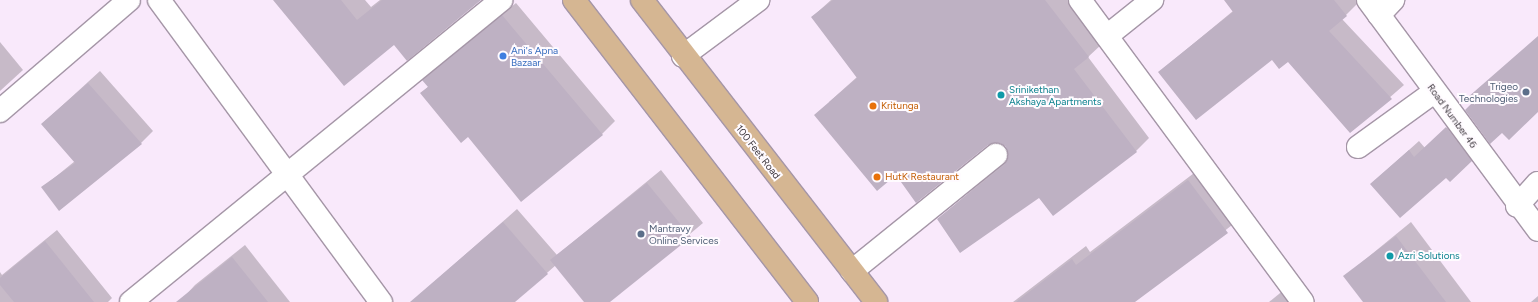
<!DOCTYPE html>
<style>
body{margin:0}
#map{position:relative;width:1538px;height:302px;overflow:hidden;background:#f9e9fb;font-family:Figtree,sans-serif}
div>[style]{position:absolute}
[style*='--x']{left:calc(var(--x)*1px);top:calc(var(--y)*1px);width:calc(var(--w)*1px);rotate:calc(var(--a)*1deg)}
.shadow>*{inset:0;background:#0003}
.building>*{inset:0;background:#beb1c3}
.roads{filter:drop-shadow(1px 0 #a596a7) drop-shadow(-1px 0 #a596a7) drop-shadow(0 1px #a596a7) drop-shadow(0 -1px #a596a7)}
.minor>*{height:22px;margin:-11px;padding:0 11px;transform-origin:11px;border-radius:11px;background:#fff}
.major>*{height:22px;margin:-11px;padding:0 11px;transform-origin:11px;border-radius:11px;background:#d5b692}
.dots>*{width:11px;height:11px;translate:-50% -50%;box-sizing:border-box;border:2px solid #fffbff;border-radius:50%}
span{translate:-50% -50%;white-space:nowrap;text-align:center;line-height:1.15;-webkit-text-stroke:4px #fffbff;paint-order:stroke}
.shop-label{font-size:10px;color:#366cbe}
.left{translate:0 -50%;text-align:left}
.service-label{font-size:10px;color:#4e5e75}
.right{translate:-100% -50%;text-align:right}
.culture-label{font-size:10px;color:#0d838f}
.food-label{font-size:10px;color:#c56008}
.street-label{font-size:10px;color:#3b353c}
</style>
<div id="map">
<div class="shadow">
<i style="clip-path:polygon(274px 0,365px 0,371px 7px,380px 0,480px 0,394px 44px)"></i>
<i style="clip-path:polygon(831px 0,1069px 0,1102px 44px,1088px 57px,1149px 138px,1136px 151px,1039px 196px,938px 219px,1006px 161px,1009px 153px,1006px 146px,1000px 142px,988px 144px,896px 174px,829px 102px,857px 77px,812px 17px)"></i>
<i style="clip-path:polygon(1225px 0,1357px 0,1359px 2px,1342px 19px,1404px 85px,1350px 132px,1289px 61px,1272px 59px,1159px 72px,1233px 11px)"></i>
<i style="clip-path:polygon(516px 3px,615px 121px,602px 134px,468px 136px,421px 93px,429px 86px,424px 80px,437px 67px)"></i>
<i style="clip-path:polygon(0 42px,23px 70px,0 91px)"></i>
<i style="clip-path:polygon(100px 71px,153px 131px,141px 143px,43px 187px,75px 161px,42px 124px)"></i>
<i style="clip-path:polygon(1457px 118px,1481px 151px,1471px 161px,1446px 177px,1371px 184px,1419px 141px,1425px 148px)"></i>
<i style="clip-path:polygon(1202px 167px,1241px 218px,1134px 302px,1013px 302px,1086px 246px,1090px 252px)"></i>
<i style="clip-path:polygon(661px 170px,703px 223px,609px 302px,585px 302px,556px 265px,514px 302px,423px 302px,418px 296px,517px 209px,557px 255px)"></i>
<i style="clip-path:polygon(1411px 222px,1471px 302px,1364px 302px,1345px 276px)"></i>
<i style="clip-path:polygon(57px 230px,112px 298px,108px 302px,0 302px,0 272px,2px 275px)"></i>
<i style="clip-path:polygon(245px 245px,290px 302px,186px 302px,183px 298px,195px 285px)"></i>
<i style="clip-path:polygon(1290px 285px,1303px 302px,1269px 302px)"></i>
<i style="clip-path:polygon(1538px 296px,1538px 302px,1531px 302px)"></i>
</div>
<div class="building">
<i style="clip-path:polygon(273px 0,341px 0,357px 20px,382px 0,481px 0,407px 61px,394px 45px,344px 86px)"></i>
<i style="clip-path:polygon(833px 0,1045px 0,1089px 57px,1074px 69px,1137px 152px,1053px 216px,1039px 198px,960px 253px,937px 219px,1004px 165px,1008px 159px,1006px 147px,1000px 143px,988px 145px,916px 203px,896px 175px,877px 191px,814px 115px,857px 78px,811px 17px)"></i>
<i style="clip-path:polygon(1224px 0,1334px 0,1347px 16px,1329px 31px,1392px 99px,1350px 133px,1288px 62px,1279px 69px,1272px 60px,1196px 120px,1158px 72px,1233px 12px)"></i>
<i style="clip-path:polygon(502px 15px,603px 135px,521px 202px,468px 137px,461px 143px,420px 93px,428px 87px,422px 80px)"></i>
<i style="clip-path:polygon(1538px 36px,1538px 112px,1509px 140px,1502px 133px,1490px 144px,1465px 110px,1472px 103px,1467px 98px)"></i>
<i style="clip-path:polygon(88px 83px,142px 144px,59px 211px,41px 187px,75px 163px,41px 124px)"></i>
<i style="clip-path:polygon(1446px 127px,1472px 161px,1450px 182px,1446px 178px,1400px 218px,1370px 184px,1409px 150px,1414px 157px)"></i>
<i style="clip-path:polygon(1188px 180px,1228px 233px,1135px 302px,1016px 302px,1072px 259px,1076px 265px)"></i>
<i style="clip-path:polygon(647px 183px,691px 237px,610px 302px,584px 302px,550px 260px)"></i>
<i style="clip-path:polygon(503px 222px,548px 274px,515px 302px,410px 302px)"></i>
<i style="clip-path:polygon(1396px 236px,1446px 302px,1363px 302px,1343px 276px)"></i>
<i style="clip-path:polygon(45px 241px,94px 302px,14px 302px,0 285px,0 278px)"></i>
<i style="clip-path:polygon(232px 257px,268px 302px,176px 302px)"></i>
</div>
<div class="roads">
<div class="minor">
<i style="--x:159;--y:0;--w:375;--a:53.7"></i>
<i style="--x:1080;--y:0;--w:375;--a:53.6"></i>
<i style="--x:1368;--y:0;--w:286;--a:53.5"></i>
<i style="--x:1379;--y:15;--w:21;--a:-47"></i>
<i style="--x:1107;--y:36;--w:58;--a:-38.7"></i>
<i style="--x:683;--y:56;--w:94;--a:-36.7"></i>
<i style="--x:0;--y:111;--w:170;--a:-40.7"></i>
<i style="--x:1358;--y:147;--w:94;--a:-35.9"></i>
<i style="--x:1517;--y:206;--w:31;--a:-48"></i>
<i style="--x:852;--y:271;--w:185;--a:-38.9"></i>
<i style="--x:131;--y:302;--w:478;--a:-39.2"></i>
</div>
<div class="major">
<i style="--x:574;--y:0;--w:381;--a:52.3"></i>
<i style="--x:642;--y:0;--w:382;--a:52.2"></i>
</div>
</div>
<div class="dots">
<i style="left:503px;top:56px;background:#3f7fe0"></i>
<i style="left:1526px;top:92px;background:#5c6f8a"></i>
<i style="left:1001px;top:95px;background:#0f9aa8"></i>
<i style="left:873px;top:106px;background:#e8710a"></i>
<i style="left:877px;top:177px;background:#e8710a"></i>
<i style="left:641px;top:234px;background:#5c6f8a"></i>
<i style="left:1390px;top:256px;background:#0f9aa8"></i>
</div>
<div class="shop-label">
<span class="left" style="left:511px;top:56px">Ani's Apna<br>Bazaar</span>
</div>
<div class="service-label">
<span class="right" style="left:1518px;top:92px">Trigeo<br>Technologies</span>
<span class="left" style="left:649px;top:234px">Mantravy<br>Online Services</span>
</div>
<div class="culture-label">
<span class="left" style="left:1009px;top:95px">Srinikethan<br>Akshaya Apartments</span>
<span class="left" style="left:1398px;top:256px">Azri Solutions</span>
</div>
<div class="food-label">
<span class="left" style="left:881px;top:106px">Kritunga</span>
<span class="left" style="left:885px;top:177px">HutK Restaurant</span>
</div>
<div class="street-label">
<span style="left:1452px;top:116px;rotate:54deg">Road Number 46</span>
<span style="left:758px;top:152px;rotate:52deg">100 Feet Road</span>
</div>
</div>
